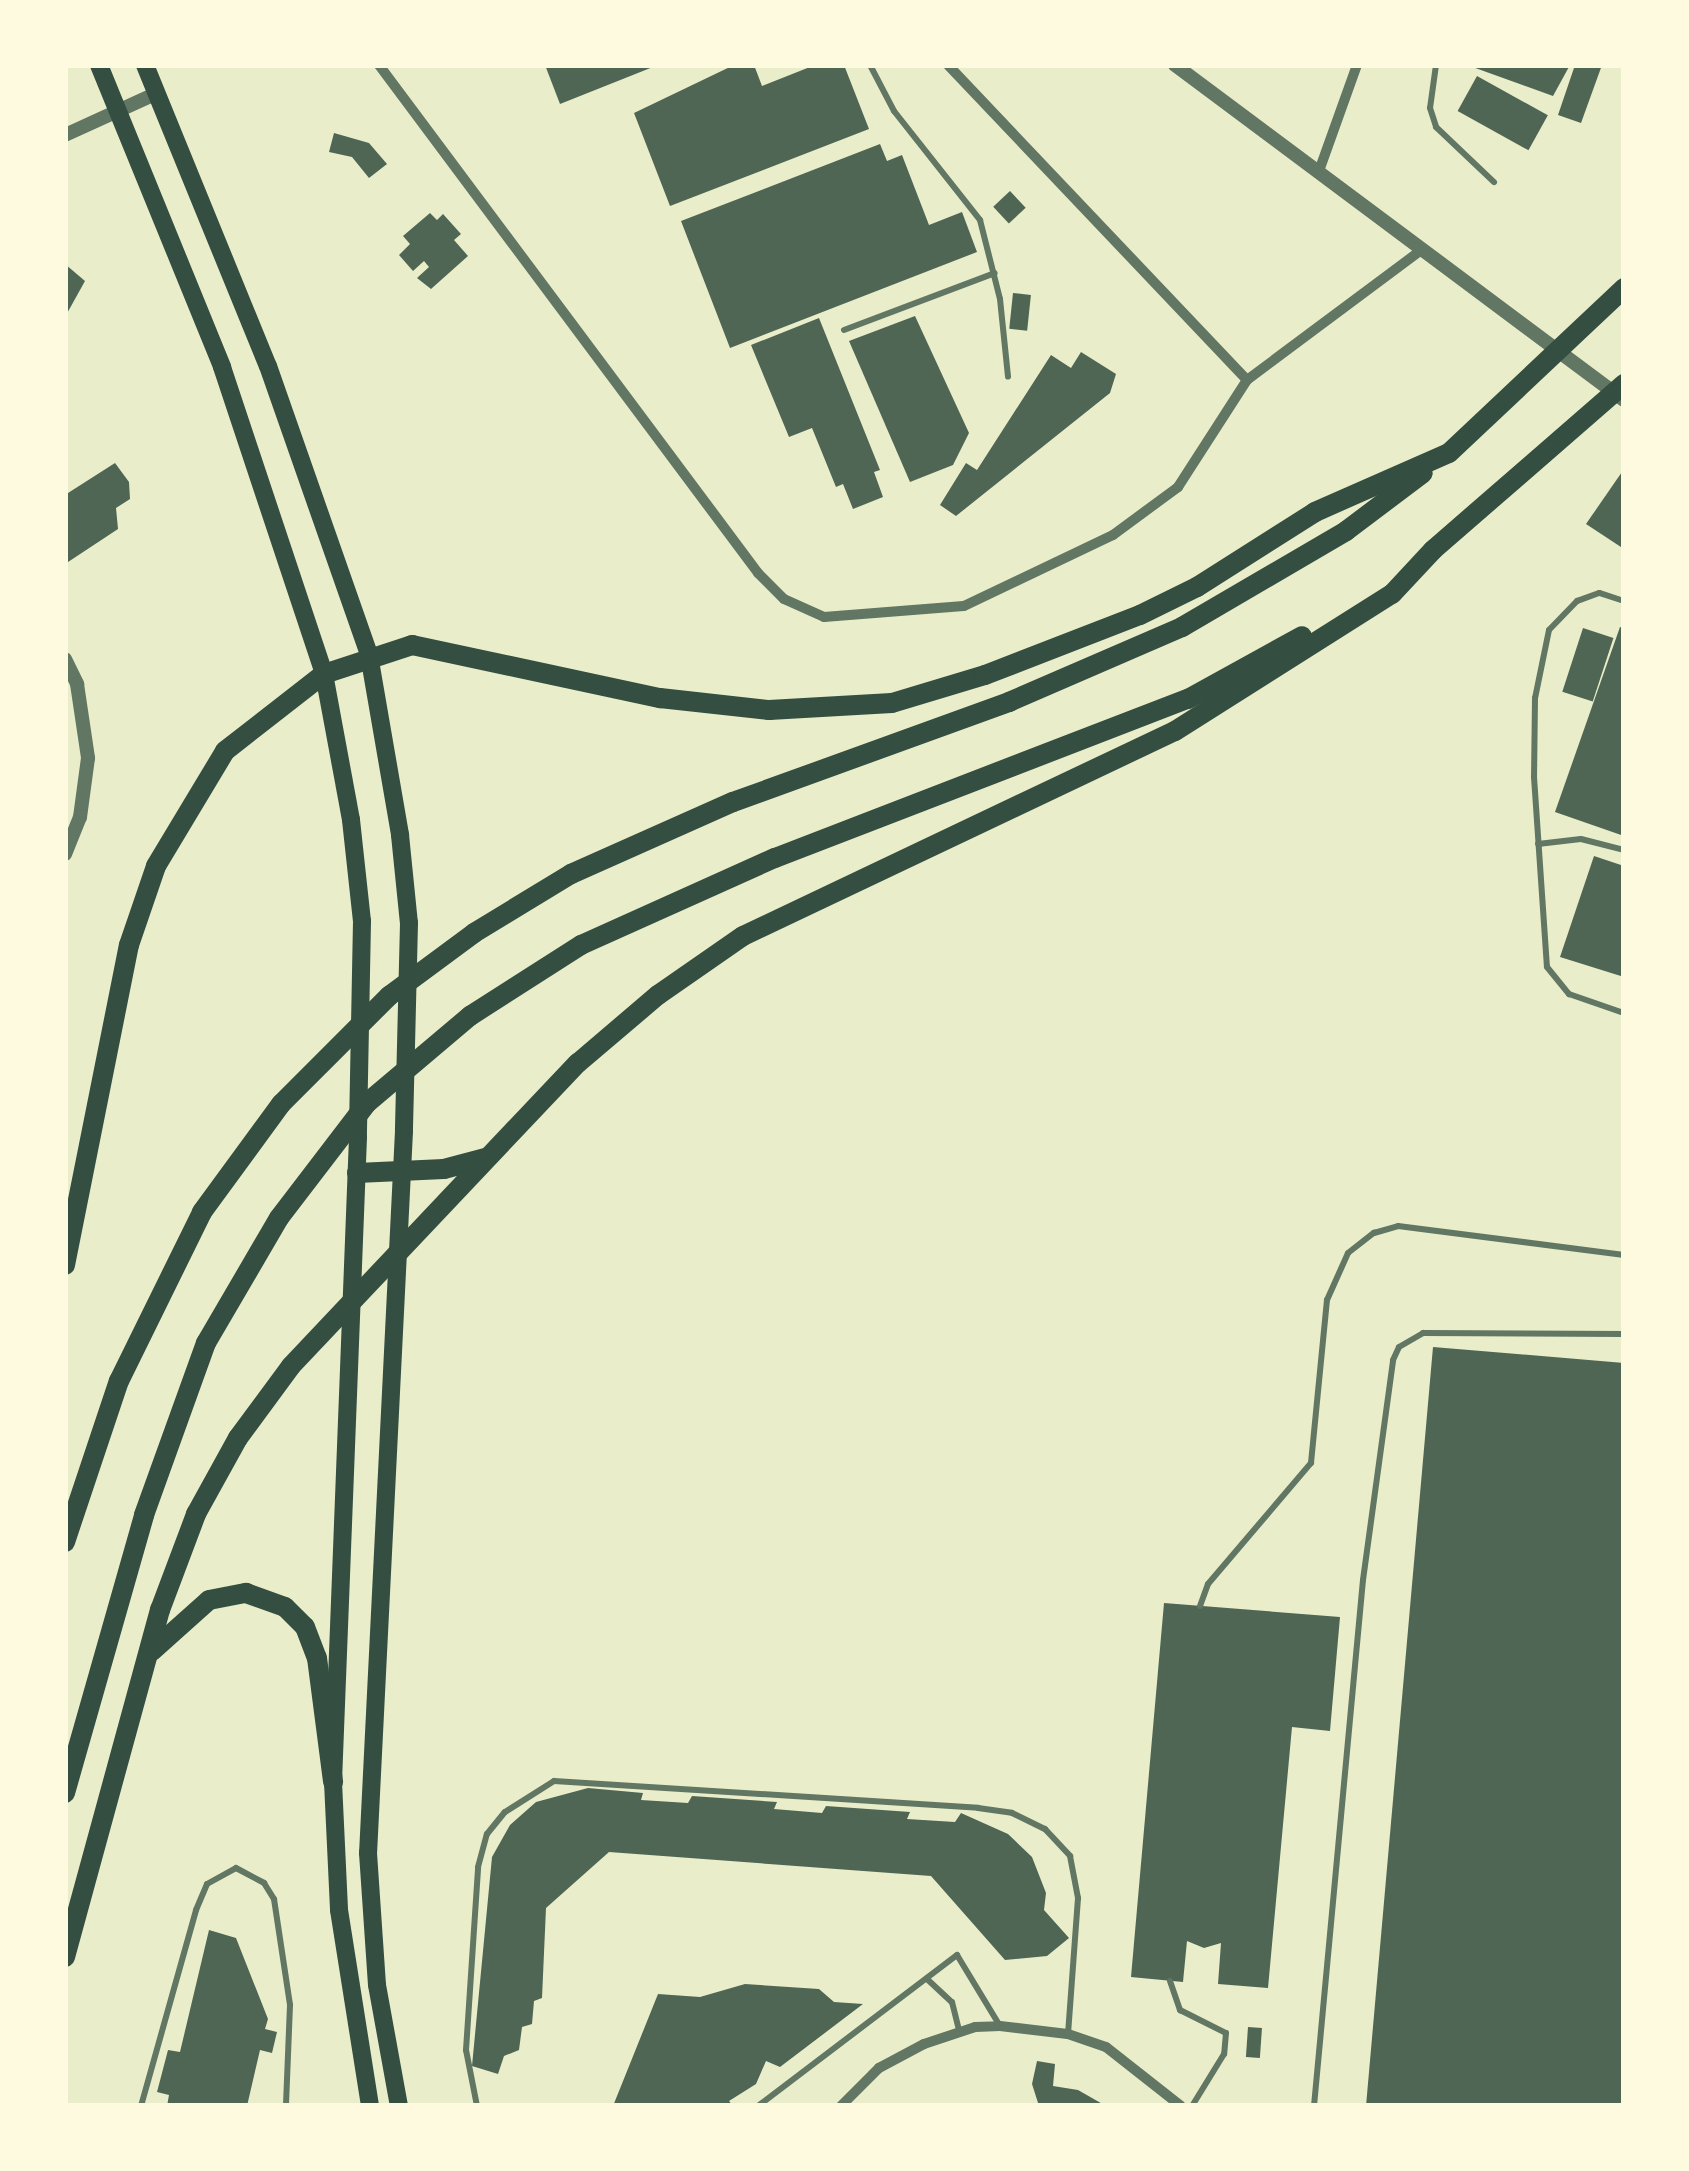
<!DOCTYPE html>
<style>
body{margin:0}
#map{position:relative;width:1689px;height:2171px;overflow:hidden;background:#e9edc9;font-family:"Nunito Sans",sans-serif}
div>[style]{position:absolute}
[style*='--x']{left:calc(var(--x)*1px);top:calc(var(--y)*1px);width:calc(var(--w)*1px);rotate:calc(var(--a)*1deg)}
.building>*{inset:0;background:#4f6655;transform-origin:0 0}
.service>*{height:6px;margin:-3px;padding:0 3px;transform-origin:3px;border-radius:3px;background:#617663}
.minor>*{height:10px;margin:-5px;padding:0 5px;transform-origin:5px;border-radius:5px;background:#617663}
.tertiary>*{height:14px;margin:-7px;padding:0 7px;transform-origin:7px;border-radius:7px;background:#617663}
.primary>*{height:18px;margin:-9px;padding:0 9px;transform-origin:9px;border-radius:9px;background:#344e41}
.trunk>*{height:20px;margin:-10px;padding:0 10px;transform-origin:10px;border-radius:10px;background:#344e41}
.motorway>*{height:20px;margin:-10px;padding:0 10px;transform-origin:10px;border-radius:10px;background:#344e41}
span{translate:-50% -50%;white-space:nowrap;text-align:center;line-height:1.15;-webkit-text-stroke:10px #fefae0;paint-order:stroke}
.frame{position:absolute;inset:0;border:68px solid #fefae0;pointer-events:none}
</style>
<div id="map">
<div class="building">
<i style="clip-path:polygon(545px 65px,658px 65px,560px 104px)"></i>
<i style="clip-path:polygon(734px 65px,754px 65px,762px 86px,815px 65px,844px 65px,869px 129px,670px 206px,634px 113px)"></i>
<i style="clip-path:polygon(1467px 65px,1570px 65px,1553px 96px)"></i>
<i style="clip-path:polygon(1575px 65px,1602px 65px,1581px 123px,1558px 115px)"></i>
<i style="left:1477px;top:76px;width:81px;height:40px;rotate:29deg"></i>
<i style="clip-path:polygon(334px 133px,369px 143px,387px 164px,369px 178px,352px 157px,329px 152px)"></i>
<i style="clip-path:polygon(880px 144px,887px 161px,902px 155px,929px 225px,962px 212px,977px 252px,730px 348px,681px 221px)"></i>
<i style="left:1010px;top:191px;width:23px;height:23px;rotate:47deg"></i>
<i style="clip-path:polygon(430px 213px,437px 220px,443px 214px,461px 234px,454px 240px,468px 256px,431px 289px,417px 278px,429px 267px,424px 261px,413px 271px,399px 255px,410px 244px,403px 236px)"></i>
<i style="clip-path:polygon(65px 264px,85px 281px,65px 317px)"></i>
<i style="left:1013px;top:293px;width:18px;height:36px;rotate:6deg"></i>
<i style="clip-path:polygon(915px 316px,969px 433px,953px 465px,910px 482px,849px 341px)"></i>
<i style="clip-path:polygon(819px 318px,880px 470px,874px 472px,883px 497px,853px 509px,843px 484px,836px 487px,812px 428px,789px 437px,751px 345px)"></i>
<i style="clip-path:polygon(1081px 352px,1116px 374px,1110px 393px,956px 516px,940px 505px,966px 463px,977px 470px,1051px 355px,1071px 368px)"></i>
<i style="clip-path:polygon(115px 463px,129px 482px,130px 499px,116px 508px,118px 529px,65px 564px,65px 488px,68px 493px)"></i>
<i style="clip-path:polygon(1624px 469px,1624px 549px,1586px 524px)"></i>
<i style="clip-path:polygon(1620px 627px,1624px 628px,1624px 836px,1555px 812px)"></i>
<i style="left:1583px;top:628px;width:32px;height:67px;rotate:18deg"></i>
<i style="clip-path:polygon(1594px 856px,1624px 866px,1624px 977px,1560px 957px)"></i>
<i style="clip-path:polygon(1433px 1347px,1624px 1363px,1624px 2106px,1366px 2106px)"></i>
<i style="clip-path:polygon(1164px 1603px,1340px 1617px,1330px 1731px,1292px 1727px,1268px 1988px,1218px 1984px,1221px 1943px,1204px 1948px,1187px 1941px,1183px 1982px,1131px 1977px)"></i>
<i style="clip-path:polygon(588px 1788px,643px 1793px,641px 1800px,688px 1803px,692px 1796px,777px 1802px,774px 1809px,822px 1813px,826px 1806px,910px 1812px,907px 1819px,955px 1822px,961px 1813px,1008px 1834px,1032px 1857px,1046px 1893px,1044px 1910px,1069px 1938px,1047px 1956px,1005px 1960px,931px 1876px,609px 1852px,546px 1908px,542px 1998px,534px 2001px,532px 2024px,522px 2027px,519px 2050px,504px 2056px,498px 2074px,472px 2066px,492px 1857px,510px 1825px,536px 1802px)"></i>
<i style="clip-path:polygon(209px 1930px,236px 1938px,268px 2019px,265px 2029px,277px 2032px,272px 2053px,260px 2050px,247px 2106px,167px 2106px,169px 2095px,157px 2092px,168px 2050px,180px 2052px)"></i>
<i style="clip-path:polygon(745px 1984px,819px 1989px,834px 2002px,863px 2004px,780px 2067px,766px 2061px,756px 2084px,729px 2101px,733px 2106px,613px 2106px,658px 1994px,700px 1997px)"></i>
<i style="left:1248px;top:2027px;width:14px;height:30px;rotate:4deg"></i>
<i style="clip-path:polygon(1037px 2061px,1055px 2064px,1053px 2086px,1078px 2090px,1106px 2106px,1039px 2106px,1032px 2084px)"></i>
</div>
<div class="service">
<i style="--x:870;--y:65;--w:52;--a:62.4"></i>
<i style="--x:894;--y:111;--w:139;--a:51.7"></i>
<i style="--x:980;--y:220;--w:81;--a:75.8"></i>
<i style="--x:1000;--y:299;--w:78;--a:84.1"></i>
<i style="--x:1436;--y:65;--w:43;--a:97.9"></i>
<i style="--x:1430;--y:108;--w:20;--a:72"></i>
<i style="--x:1436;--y:127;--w:80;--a:43.5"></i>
<i style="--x:844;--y:330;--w:161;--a:-20.7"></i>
<i style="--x:1624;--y:601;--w:26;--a:-162"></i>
<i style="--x:1599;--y:593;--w:23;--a:160"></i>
<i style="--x:1577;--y:601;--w:40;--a:134"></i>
<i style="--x:1549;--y:630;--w:69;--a:101.6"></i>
<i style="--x:1535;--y:698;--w:79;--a:90.7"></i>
<i style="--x:1534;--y:777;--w:190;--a:86.1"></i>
<i style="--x:1547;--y:967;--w:35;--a:51"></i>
<i style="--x:1569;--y:994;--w:58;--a:19.1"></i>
<i style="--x:1538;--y:844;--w:43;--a:-6.6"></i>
<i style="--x:1581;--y:839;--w:44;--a:14.3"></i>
<i style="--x:1200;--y:1606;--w:23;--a:-70"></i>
<i style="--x:1208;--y:1584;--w:159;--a:-49.6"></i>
<i style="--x:1311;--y:1463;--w:164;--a:-84.4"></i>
<i style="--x:1327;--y:1300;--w:51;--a:-65.9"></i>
<i style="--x:1348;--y:1253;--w:33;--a:-38"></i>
<i style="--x:1374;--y:1233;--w:25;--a:-16"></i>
<i style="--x:1398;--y:1226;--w:228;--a:7.3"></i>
<i style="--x:927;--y:1979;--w:34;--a:43"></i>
<i style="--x:952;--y:2002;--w:30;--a:76"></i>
<i style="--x:1170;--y:1981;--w:31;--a:71"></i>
<i style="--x:1180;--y:2010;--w:51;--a:26.6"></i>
<i style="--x:1226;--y:2033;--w:21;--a:95"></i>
<i style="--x:1224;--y:2054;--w:61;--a:121.6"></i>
<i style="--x:141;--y:2106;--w:204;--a:-74.3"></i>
<i style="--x:196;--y:1910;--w:28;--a:-67"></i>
<i style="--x:207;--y:1884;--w:33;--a:-29"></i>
<i style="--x:236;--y:1868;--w:32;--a:28"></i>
<i style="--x:264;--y:1883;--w:19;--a:58"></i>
<i style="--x:274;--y:1899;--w:107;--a:81.4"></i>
<i style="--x:290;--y:2005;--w:101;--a:92.3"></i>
<i style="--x:477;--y:2106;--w:57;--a:-101.1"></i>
<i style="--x:466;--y:2050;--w:183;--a:-86.2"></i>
<i style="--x:478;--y:1867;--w:34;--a:-75"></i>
<i style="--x:487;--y:1834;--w:28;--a:-51"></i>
<i style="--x:505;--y:1812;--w:58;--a:-32.3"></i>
<i style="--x:554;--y:1781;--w:425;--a:3.6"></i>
<i style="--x:978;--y:1808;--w:34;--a:8"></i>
<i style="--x:1012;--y:1813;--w:37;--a:26"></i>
<i style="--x:1045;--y:1829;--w:37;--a:47"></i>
<i style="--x:1070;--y:1856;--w:43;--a:79.2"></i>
<i style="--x:1078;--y:1898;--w:135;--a:94.2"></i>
<i style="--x:758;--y:2106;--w:250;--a:-37.2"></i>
<i style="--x:957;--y:1955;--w:83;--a:58.8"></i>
<i style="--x:1314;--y:2106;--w:528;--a:-84.68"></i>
<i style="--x:1363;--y:1580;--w:222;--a:-82.2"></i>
<i style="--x:1393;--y:1360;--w:14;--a:-65"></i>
<i style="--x:1399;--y:1347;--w:28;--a:-30"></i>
<i style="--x:1423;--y:1333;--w:201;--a:0.3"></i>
</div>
<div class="minor">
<i style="--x:379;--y:65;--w:634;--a:53.27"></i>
<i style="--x:758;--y:573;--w:37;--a:45"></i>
<i style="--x:784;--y:599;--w:44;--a:24.2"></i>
<i style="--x:824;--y:617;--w:140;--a:-4.5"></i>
<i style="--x:964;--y:606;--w:165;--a:-25.5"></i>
<i style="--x:1113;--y:535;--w:81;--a:-36.4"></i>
<i style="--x:1178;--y:487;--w:127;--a:-57.2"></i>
<i style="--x:1247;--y:380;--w:214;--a:-36.7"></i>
<i style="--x:948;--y:65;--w:434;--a:46.5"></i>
<i style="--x:1319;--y:171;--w:113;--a:-70.3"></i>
<i style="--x:841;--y:2106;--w:54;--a:-45"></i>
<i style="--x:879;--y:2068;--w:51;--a:-28.1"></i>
<i style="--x:924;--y:2044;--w:54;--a:-18.4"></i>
<i style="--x:975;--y:2027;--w:25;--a:-2"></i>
<i style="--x:1000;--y:2026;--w:68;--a:6.7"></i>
<i style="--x:1068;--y:2034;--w:40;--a:18.9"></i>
<i style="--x:1106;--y:2047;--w:95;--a:38.2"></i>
</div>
<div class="tertiary">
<i style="--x:1175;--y:65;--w:560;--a:36.73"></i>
<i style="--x:65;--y:135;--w:101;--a:-24.5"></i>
<i style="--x:65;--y:659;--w:28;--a:64"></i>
<i style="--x:77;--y:684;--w:75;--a:81.5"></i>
<i style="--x:88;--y:758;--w:60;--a:97.7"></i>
<i style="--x:80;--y:817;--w:40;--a:112"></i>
</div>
<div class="primary">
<i style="--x:99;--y:65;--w:326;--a:67.8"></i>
<i style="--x:222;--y:367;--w:324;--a:71.6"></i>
<i style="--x:324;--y:674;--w:148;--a:79.5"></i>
<i style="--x:351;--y:820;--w:102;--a:83.8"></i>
<i style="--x:362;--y:921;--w:216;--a:91.1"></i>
<i style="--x:358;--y:1137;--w:645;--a:92.22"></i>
<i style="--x:333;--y:1782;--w:128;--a:87.3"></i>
<i style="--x:339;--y:1910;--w:198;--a:81"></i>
<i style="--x:145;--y:65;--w:325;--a:67.8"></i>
<i style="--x:268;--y:366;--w:306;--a:70.7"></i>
<i style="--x:369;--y:655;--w:183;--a:80.2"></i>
<i style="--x:400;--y:835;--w:88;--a:84.2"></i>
<i style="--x:409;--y:923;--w:208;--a:91.4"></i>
<i style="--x:404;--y:1131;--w:723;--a:92.85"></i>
<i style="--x:368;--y:1853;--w:132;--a:86.1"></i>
<i style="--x:377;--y:1985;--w:123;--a:79.7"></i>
</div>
<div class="trunk">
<i style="--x:1449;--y:453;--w:241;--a:-43.3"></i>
<i style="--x:1433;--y:550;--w:253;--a:-41"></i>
</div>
<div class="motorway">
<i style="--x:357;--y:1173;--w:87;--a:-2.6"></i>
<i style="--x:444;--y:1169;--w:42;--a:-15"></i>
<i style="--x:65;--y:1265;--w:326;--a:-78.7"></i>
<i style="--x:129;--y:945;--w:83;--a:-71.1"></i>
<i style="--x:156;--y:866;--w:134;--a:-59"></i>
<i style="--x:225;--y:751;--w:125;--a:-37.9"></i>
<i style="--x:324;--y:674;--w:93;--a:-18.2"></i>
<i style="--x:412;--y:645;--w:254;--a:12.1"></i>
<i style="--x:660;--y:698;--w:110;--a:6.3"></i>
<i style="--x:769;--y:710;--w:123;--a:-3.3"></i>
<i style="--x:892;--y:703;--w:97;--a:-16.8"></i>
<i style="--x:985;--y:675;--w:166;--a:-21.2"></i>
<i style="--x:1140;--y:615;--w:64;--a:-26.2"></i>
<i style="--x:1197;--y:587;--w:140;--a:-32.4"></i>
<i style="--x:1315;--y:512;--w:146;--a:-23.8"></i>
<i style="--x:65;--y:1542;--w:170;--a:-71.5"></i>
<i style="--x:119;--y:1381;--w:188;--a:-63.8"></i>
<i style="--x:202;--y:1212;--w:134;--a:-53.8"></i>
<i style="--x:281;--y:1104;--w:153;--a:-45"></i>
<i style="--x:389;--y:996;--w:106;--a:-36.5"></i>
<i style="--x:474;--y:933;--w:114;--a:-31.3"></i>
<i style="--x:571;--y:874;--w:177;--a:-24"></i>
<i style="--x:733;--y:802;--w:294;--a:-19.9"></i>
<i style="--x:1009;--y:702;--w:189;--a:-23.4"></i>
<i style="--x:1182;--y:627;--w:190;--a:-30.3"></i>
<i style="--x:1346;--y:531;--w:96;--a:-37"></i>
<i style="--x:152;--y:1651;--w:76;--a:-41.8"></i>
<i style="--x:209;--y:1600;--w:38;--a:-11"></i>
<i style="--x:246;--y:1593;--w:41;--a:19.7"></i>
<i style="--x:285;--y:1607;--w:28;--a:45"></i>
<i style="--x:305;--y:1627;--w:33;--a:69"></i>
<i style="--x:317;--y:1658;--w:125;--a:82.6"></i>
<i style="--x:65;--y:1793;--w:289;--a:-74.1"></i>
<i style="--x:144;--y:1515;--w:183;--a:-70.2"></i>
<i style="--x:206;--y:1343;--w:145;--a:-59.7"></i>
<i style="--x:279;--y:1218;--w:145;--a:-52.6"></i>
<i style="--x:367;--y:1103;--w:135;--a:-40.2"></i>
<i style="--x:470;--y:1016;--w:132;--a:-32.6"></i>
<i style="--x:581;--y:945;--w:213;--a:-24.2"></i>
<i style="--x:775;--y:858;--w:443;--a:-21.1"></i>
<i style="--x:1188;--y:699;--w:130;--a:-28.9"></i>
<i style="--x:65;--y:1957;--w:360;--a:-74.7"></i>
<i style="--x:160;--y:1610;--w:103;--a:-69.4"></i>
<i style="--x:196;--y:1514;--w:87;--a:-61.1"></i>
<i style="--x:238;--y:1438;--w:89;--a:-53.6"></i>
<i style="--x:291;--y:1366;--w:417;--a:-46.6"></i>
<i style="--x:578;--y:1063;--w:105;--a:-40.4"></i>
<i style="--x:658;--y:995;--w:103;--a:-34.8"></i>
<i style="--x:743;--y:936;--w:478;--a:-25.4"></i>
<i style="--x:1175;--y:731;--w:257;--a:-32.3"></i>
<i style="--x:1392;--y:594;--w:60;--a:-47"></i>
</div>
<div class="frame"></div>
</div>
